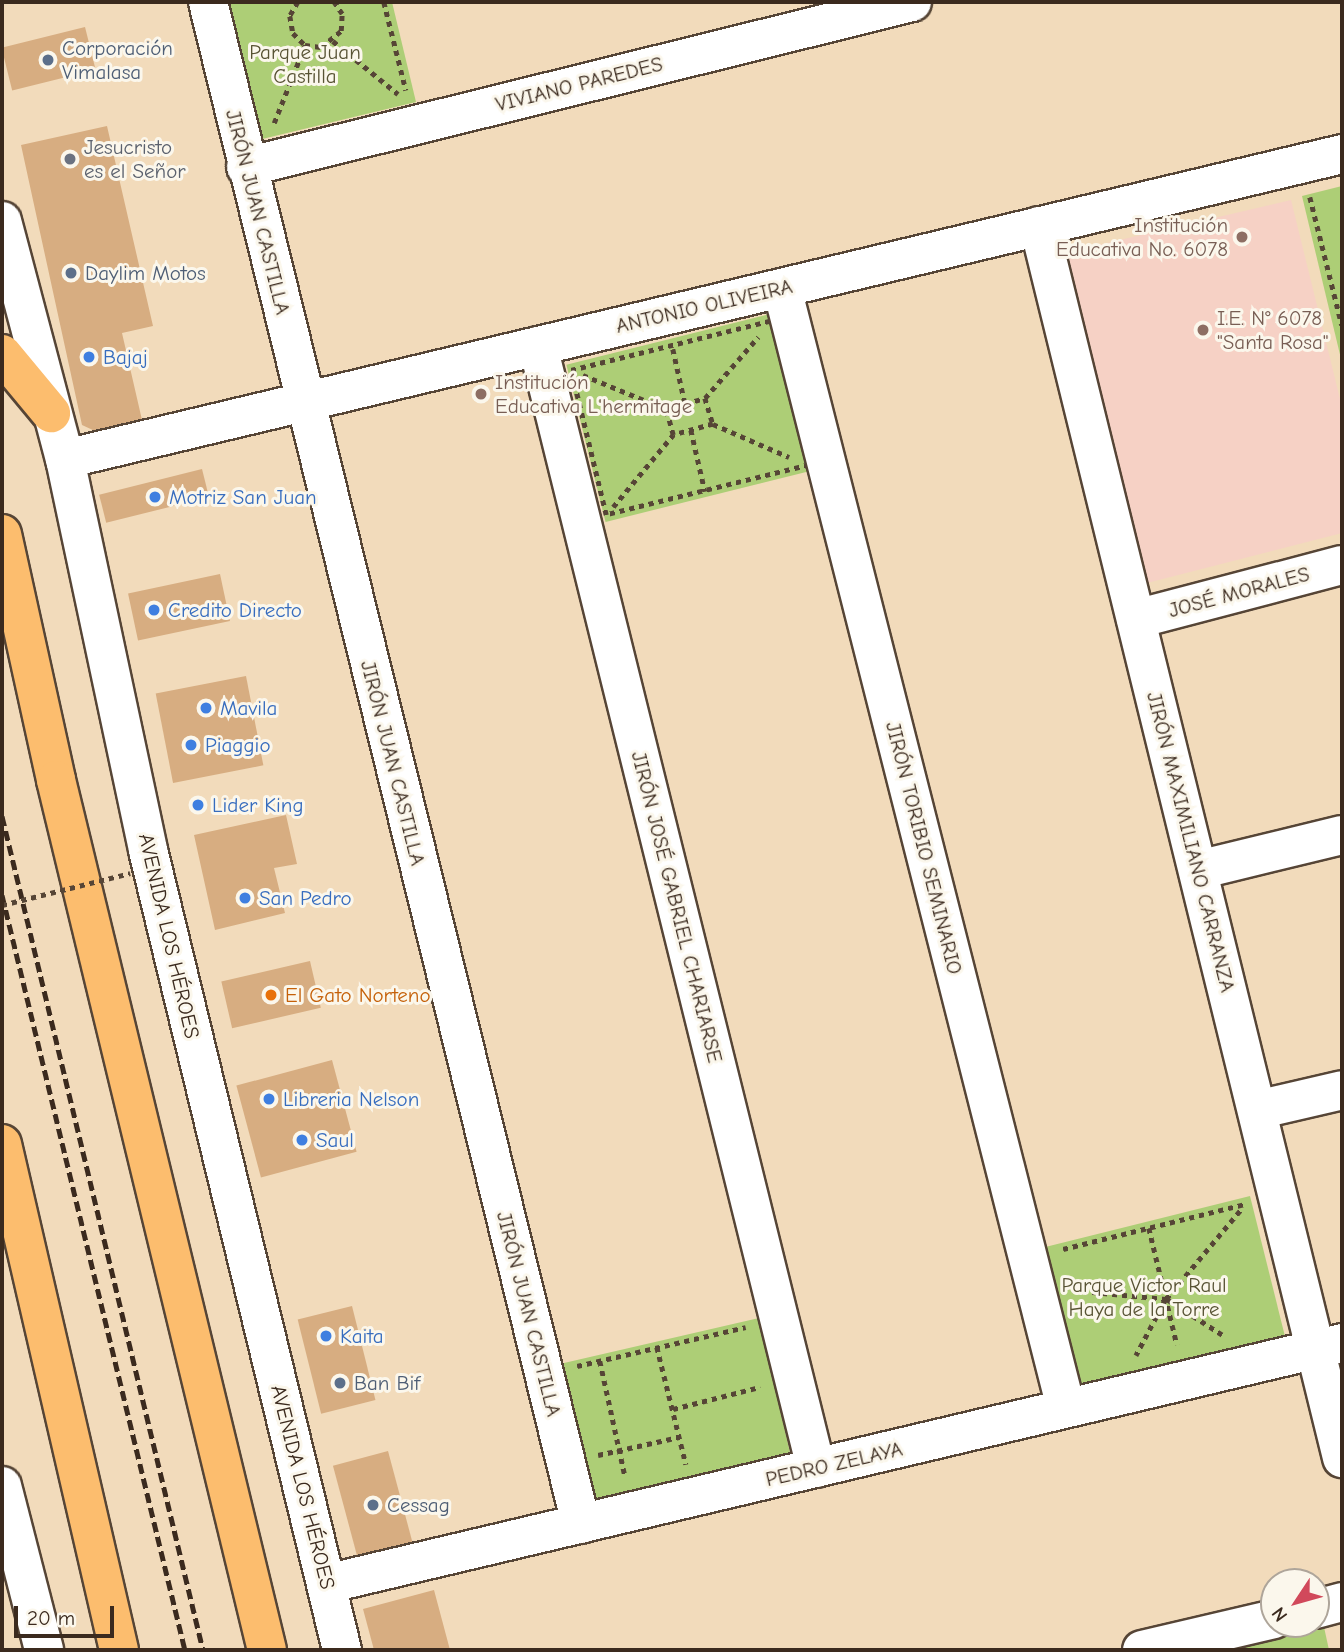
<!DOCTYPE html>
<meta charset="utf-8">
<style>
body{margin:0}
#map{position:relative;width:1344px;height:1652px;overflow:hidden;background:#f2dbbb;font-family:"Comic Neue",sans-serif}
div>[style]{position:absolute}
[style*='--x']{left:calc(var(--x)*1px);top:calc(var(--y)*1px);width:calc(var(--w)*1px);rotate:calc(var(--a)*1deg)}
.built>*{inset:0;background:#f6d1c5}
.green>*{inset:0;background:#adce76;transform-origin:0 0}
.building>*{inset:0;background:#d7ad81;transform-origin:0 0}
.path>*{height:4.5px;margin-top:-2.25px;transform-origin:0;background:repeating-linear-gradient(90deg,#564536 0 5px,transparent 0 10px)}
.roads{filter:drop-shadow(2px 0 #564536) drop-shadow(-2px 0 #564536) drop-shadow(0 2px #564536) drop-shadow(0 -2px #564536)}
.minor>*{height:38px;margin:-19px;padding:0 19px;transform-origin:19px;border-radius:19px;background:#fff}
.major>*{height:38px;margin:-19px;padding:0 19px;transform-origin:19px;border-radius:19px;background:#fcbd6e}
.rail>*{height:5px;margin-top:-2.5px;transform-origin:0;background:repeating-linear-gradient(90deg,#3b2a1e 0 10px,transparent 0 15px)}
.path-bridge>*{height:4.5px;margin-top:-2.25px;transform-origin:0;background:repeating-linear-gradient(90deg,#564536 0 5px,transparent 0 10px)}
.dots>*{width:19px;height:19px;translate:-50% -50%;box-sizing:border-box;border:4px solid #fbf7ec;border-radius:50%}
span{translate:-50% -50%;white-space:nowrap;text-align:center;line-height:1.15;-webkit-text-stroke:6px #fbf7ec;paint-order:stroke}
.service-label{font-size:21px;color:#4e5e75}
.left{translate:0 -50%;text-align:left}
.park-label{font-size:21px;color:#585334}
.street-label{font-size:21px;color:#3b2a1e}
.worship-label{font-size:21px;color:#5b616d}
.education-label{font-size:21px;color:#785e54}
.right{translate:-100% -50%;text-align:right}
.shop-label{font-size:21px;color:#366cbe}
.food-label{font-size:21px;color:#c56008}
.frame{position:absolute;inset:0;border:4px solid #3b2a1e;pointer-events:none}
.north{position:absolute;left:1260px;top:1568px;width:70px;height:70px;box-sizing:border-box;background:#fbf7ec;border:2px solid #aea59a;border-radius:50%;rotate:234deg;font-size:19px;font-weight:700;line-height:28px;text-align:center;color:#3b2a1e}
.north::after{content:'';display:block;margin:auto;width:24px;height:32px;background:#d1495b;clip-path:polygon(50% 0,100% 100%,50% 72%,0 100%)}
.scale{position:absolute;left:14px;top:1606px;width:100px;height:32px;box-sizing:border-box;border:4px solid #3b2a1e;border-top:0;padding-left:9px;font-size:21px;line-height:24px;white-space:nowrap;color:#3b2a1e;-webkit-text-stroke:5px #fbf7ec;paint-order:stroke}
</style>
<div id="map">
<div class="built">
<i style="clip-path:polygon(1291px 200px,1342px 407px,1342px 533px,1147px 583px,1064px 253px)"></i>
</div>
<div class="green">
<i style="clip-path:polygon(225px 2px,392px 2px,416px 102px,258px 140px)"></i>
<i style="clip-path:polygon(1342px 186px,1342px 363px,1302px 196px)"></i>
<i style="left:774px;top:313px;width:162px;height:214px;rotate:76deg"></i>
<i style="left:1250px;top:1196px;width:146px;height:214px;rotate:76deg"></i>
<i style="left:759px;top:1318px;width:148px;height:209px;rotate:77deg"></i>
<i style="clip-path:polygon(1324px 1627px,1329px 1650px,1224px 1650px)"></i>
</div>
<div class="building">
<i style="left:85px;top:27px;width:44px;height:86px;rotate:76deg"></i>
<i style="clip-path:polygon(107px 126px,153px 326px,122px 333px,142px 420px,95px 431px,82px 425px,21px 145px)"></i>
<i style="left:202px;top:469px;width:29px;height:106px;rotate:76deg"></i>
<i style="left:220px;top:574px;width:48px;height:94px;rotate:78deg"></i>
<i style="left:246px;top:676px;width:91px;height:92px;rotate:79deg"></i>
<i style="clip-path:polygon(286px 815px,297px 864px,274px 868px,285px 913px,215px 930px,194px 835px)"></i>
<i style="left:310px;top:961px;width:48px;height:91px;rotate:77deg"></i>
<i style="left:332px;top:1060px;width:95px;height:99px;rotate:75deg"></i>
<i style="left:352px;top:1306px;width:97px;height:56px;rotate:76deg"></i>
<i style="left:388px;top:1451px;width:97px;height:57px;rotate:75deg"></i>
<i style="clip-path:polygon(434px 1590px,450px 1650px,374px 1650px,363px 1609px)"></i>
</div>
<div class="path">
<i style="--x:298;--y:2;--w:16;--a:120"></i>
<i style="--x:290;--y:16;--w:17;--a:80"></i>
<i style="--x:293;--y:33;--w:17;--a:45"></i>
<i style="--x:305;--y:45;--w:16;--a:7"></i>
<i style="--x:321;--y:47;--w:26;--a:-39"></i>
<i style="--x:341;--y:31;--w:17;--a:-87"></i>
<i style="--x:342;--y:14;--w:14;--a:-124"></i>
<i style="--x:384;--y:2;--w:91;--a:76"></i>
<i style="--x:333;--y:41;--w:84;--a:39.2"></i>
<i style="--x:274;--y:123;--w:84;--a:-68.3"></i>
<i style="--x:1310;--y:197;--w:132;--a:76"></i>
<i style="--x:773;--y:320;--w:149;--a:76.1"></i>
<i style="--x:809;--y:465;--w:209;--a:166.2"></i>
<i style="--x:606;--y:515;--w:149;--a:-103.6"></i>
<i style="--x:571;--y:370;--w:208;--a:-13.9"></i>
<i style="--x:673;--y:349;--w:55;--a:77.5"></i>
<i style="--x:583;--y:375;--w:90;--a:22.3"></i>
<i style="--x:705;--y:398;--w:27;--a:73"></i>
<i style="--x:713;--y:424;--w:41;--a:164.6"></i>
<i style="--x:673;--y:435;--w:27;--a:-105"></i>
<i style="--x:666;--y:409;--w:41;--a:-15.8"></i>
<i style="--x:705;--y:398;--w:81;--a:-49"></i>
<i style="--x:713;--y:424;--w:83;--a:23.5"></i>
<i style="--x:691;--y:430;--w:63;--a:77.1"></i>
<i style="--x:613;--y:507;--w:94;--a:-50.2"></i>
<i style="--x:1149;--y:1228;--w:120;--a:76.5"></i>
<i style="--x:1063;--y:1249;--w:187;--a:-13.9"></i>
<i style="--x:1072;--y:1290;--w:94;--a:5.5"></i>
<i style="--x:1166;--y:1299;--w:64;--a:117.8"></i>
<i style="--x:1222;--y:1335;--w:67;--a:-147.3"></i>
<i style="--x:1166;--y:1299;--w:120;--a:-50.1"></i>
<i style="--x:657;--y:1347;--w:121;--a:76.1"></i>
<i style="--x:600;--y:1361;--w:118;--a:77.7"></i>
<i style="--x:577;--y:1366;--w:173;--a:-13"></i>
<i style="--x:673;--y:1409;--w:90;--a:-14.2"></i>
<i style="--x:598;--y:1455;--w:83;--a:-12.5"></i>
</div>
<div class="roads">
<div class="minor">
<i style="--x:208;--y:2;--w:1567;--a:76.23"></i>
<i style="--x:246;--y:167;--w:686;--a:-13.91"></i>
<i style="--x:2;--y:221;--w:246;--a:75.2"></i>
<i style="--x:65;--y:459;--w:400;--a:78"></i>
<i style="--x:148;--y:850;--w:823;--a:76.37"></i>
<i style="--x:1039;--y:226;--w:1269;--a:76.18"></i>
<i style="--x:782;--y:288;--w:1155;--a:75.77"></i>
<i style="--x:538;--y:346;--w:1156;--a:76.08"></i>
<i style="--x:65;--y:459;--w:1313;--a:-13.43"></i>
<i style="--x:1136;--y:619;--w:213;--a:-14.7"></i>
<i style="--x:1198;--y:870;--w:148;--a:-13.7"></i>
<i style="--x:1257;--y:1110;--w:87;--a:-13.2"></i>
<i style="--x:2;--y:1486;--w:169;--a:75.6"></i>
<i style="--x:326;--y:1584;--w:1044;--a:-13.34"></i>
<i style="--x:1316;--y:1609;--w:27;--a:-15"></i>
<i style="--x:1142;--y:1650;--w:136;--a:-13.2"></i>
</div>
<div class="major">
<i style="--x:2;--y:354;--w:77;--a:50.3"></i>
<i style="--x:2;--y:534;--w:252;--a:77.6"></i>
<i style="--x:56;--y:780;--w:895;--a:76.37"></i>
<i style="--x:2;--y:1144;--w:519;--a:76.98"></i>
</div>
</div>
<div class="rail">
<i style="--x:2;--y:816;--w:858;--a:76.45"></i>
<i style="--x:2;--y:895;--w:777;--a:76.38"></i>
</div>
<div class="path-bridge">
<i style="--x:2;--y:905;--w:132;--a:-14"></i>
</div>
<div class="dots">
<i style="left:48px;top:60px;background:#5c6f8a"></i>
<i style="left:70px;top:159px;background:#6b7280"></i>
<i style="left:1242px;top:237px;background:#8d6e63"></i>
<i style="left:71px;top:273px;background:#5c6f8a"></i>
<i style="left:1203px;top:330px;background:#8d6e63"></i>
<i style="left:89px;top:357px;background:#3f7fe0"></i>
<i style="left:481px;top:394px;background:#8d6e63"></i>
<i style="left:155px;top:497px;background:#3f7fe0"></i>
<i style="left:154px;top:610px;background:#3f7fe0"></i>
<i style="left:206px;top:708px;background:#3f7fe0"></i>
<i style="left:191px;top:745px;background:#3f7fe0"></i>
<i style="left:198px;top:805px;background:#3f7fe0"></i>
<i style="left:245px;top:898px;background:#3f7fe0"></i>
<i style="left:271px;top:995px;background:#e8710a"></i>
<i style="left:269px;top:1099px;background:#3f7fe0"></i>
<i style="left:302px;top:1140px;background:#3f7fe0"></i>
<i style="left:326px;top:1336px;background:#3f7fe0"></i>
<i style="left:340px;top:1383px;background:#5c6f8a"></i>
<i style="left:373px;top:1505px;background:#5c6f8a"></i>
</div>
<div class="service-label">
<span class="left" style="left:62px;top:60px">Corporación<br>Vimalasa</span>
<span class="left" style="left:85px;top:273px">Daylim Motos</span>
<span class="left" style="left:354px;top:1383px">Ban Bif</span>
<span class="left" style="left:387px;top:1505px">Cessag</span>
</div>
<div class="park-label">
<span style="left:305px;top:64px">Parque Juan<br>Castilla</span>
<span style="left:1144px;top:1297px">Parque Victor Raul<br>Haya de la Torre</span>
</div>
<div class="street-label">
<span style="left:579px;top:84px;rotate:-14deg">VIVIANO PAREDES</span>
<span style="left:258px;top:212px;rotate:76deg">JIRÓN JUAN CASTILLA</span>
<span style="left:704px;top:306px;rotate:-13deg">ANTONIO OLIVEIRA</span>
<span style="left:1239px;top:592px;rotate:-15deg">JOSÉ MORALES</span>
<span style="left:393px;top:763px;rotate:76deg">JIRÓN JUAN CASTILLA</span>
<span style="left:1191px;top:842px;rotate:76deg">JIRÓN MAXIMILIANO CARRANZA</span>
<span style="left:924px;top:848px;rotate:76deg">JIRÓN TORIBIO SEMINARIO</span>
<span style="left:677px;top:907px;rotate:76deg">JIRÓN JOSÉ GABRIEL CHARIARSE</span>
<span style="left:169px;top:936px;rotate:77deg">AVENIDA LOS HÉROES</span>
<span style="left:529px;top:1314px;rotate:76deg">JIRÓN JUAN CASTILLA</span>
<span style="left:834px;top:1464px;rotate:-13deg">PEDRO ZELAYA</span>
<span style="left:303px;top:1487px;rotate:76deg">AVENIDA LOS HÉROES</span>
</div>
<div class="worship-label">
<span class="left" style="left:84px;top:159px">Jesucristo<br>es el Señor</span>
</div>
<div class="education-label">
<span class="right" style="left:1228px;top:237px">Institución<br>Educativa No. 6078</span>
<span class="left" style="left:1217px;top:330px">I.E. N° 6078<br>"Santa Rosa"</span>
<span class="left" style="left:495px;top:394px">Institución<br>Educativa L'hermitage</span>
</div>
<div class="shop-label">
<span class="left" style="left:103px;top:357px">Bajaj</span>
<span class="left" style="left:169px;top:497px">Motriz San Juan</span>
<span class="left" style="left:168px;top:610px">Credito Directo</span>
<span class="left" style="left:220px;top:708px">Mavila</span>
<span class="left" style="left:205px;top:745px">Piaggio</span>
<span class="left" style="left:212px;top:805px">Lider King</span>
<span class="left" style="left:259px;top:898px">San Pedro</span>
<span class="left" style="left:283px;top:1099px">Libreria Nelson</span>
<span class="left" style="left:316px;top:1140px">Saul</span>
<span class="left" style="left:340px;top:1336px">Kaita</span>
</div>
<div class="food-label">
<span class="left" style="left:285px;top:995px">El Gato Norteno</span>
</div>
<div class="frame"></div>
<div class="north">N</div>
<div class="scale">20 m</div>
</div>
